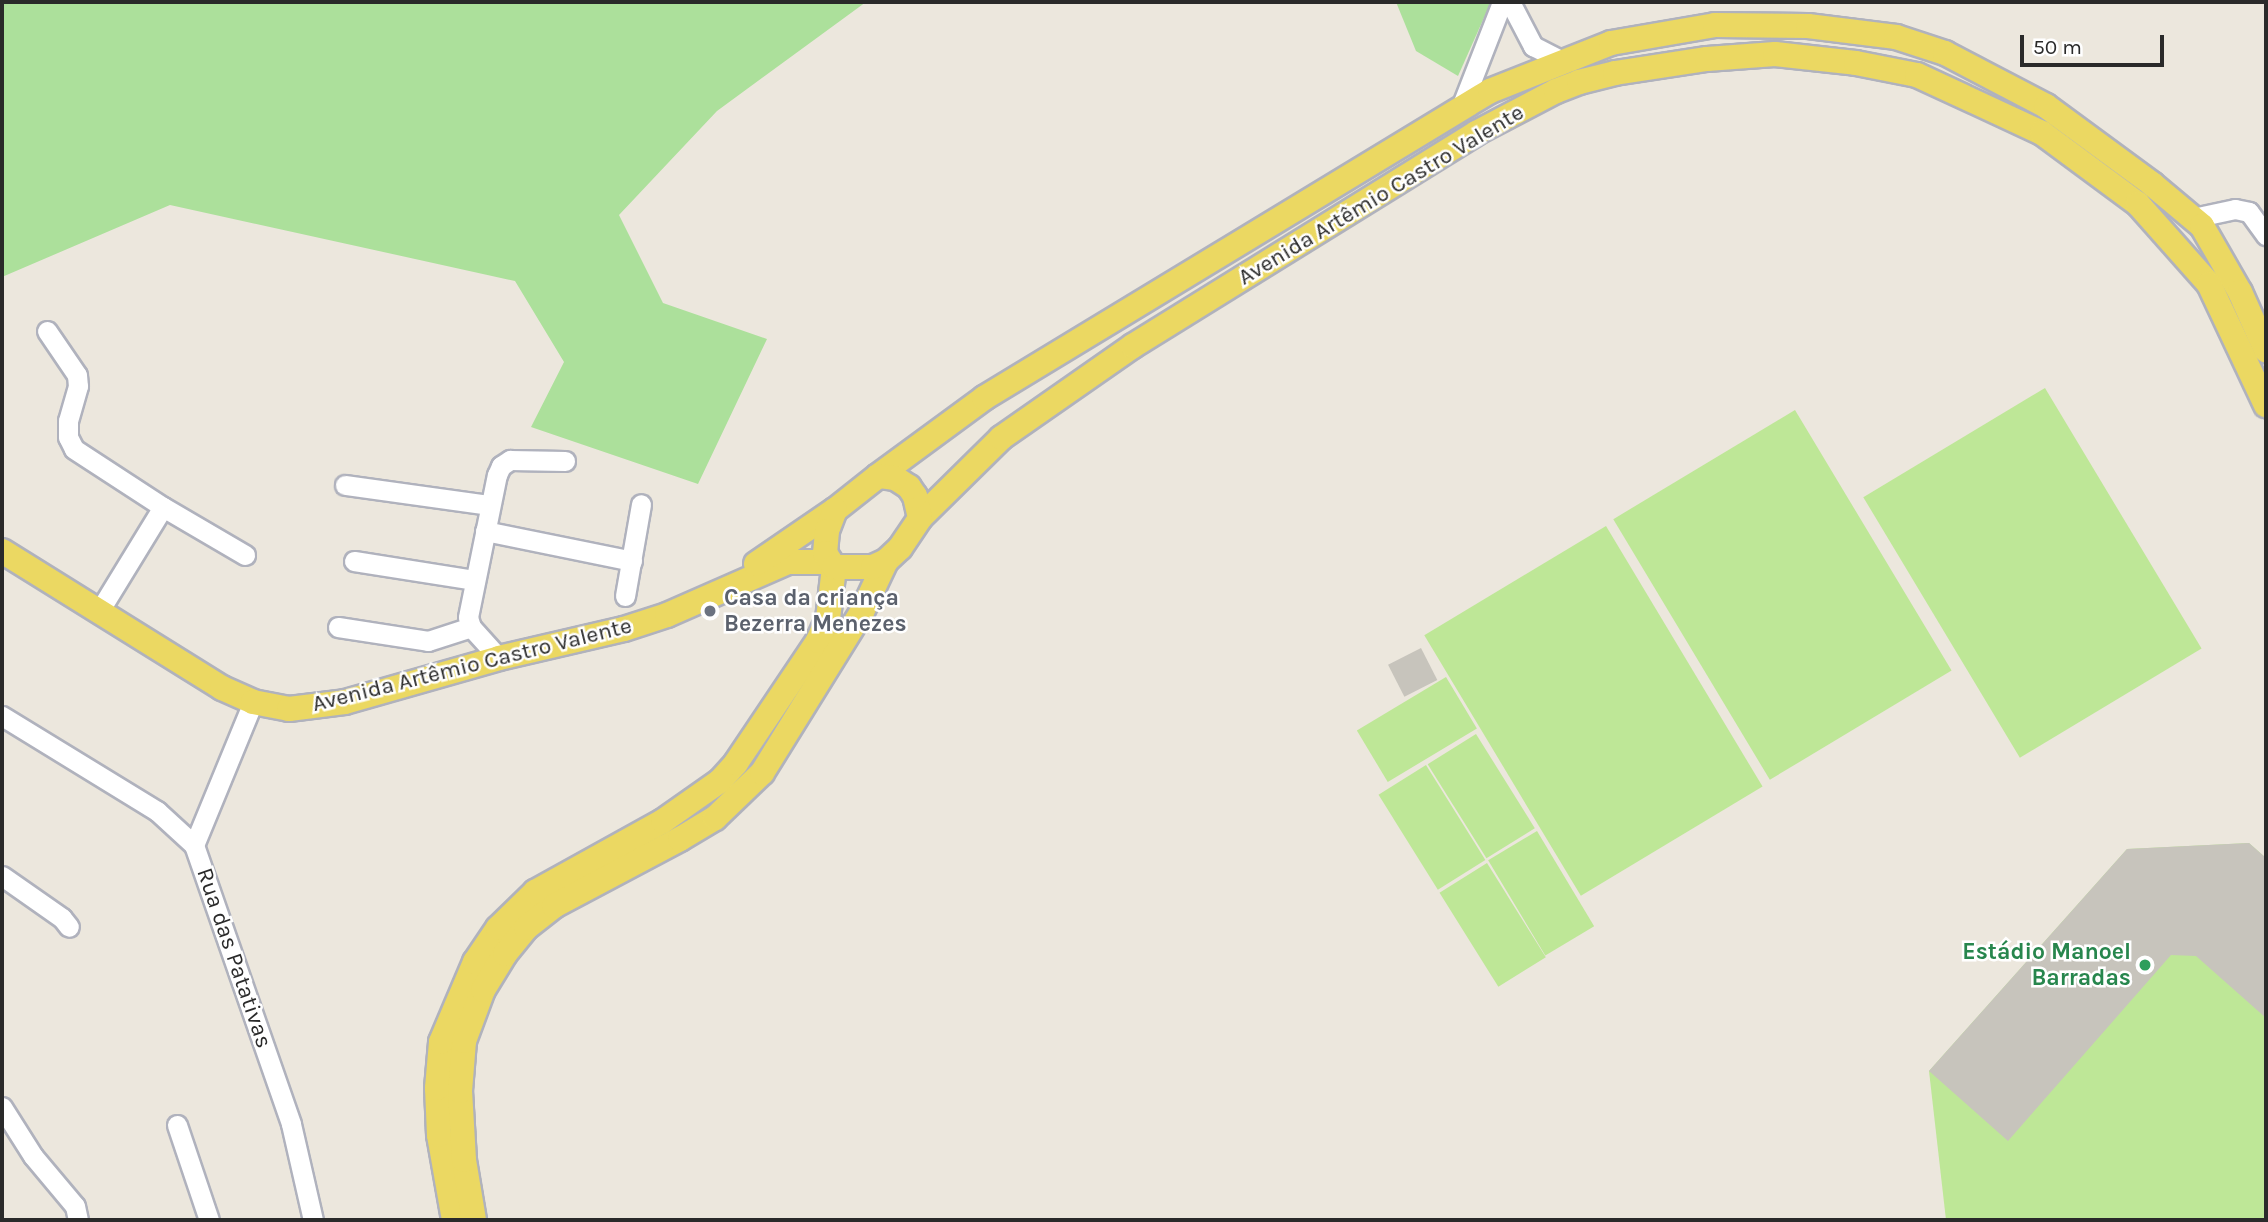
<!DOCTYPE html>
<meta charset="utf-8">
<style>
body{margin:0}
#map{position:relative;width:2268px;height:1222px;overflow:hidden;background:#ece7dd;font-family:Karla,sans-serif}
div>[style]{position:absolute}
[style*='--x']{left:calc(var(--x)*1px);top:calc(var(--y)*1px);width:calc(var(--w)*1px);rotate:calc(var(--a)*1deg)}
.green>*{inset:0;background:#ace09b}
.pitch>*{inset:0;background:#bee797;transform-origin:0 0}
.building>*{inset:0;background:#c7c4bc;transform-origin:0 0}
.roads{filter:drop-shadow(2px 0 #b0b2bd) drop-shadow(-2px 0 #b0b2bd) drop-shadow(0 2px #b0b2bd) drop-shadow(0 -2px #b0b2bd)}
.minor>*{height:19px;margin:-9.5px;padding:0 9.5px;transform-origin:9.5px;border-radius:9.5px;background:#fff}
.major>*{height:24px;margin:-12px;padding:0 12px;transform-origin:12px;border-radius:12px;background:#ebd862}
.dots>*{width:19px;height:19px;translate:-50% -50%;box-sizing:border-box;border:4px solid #fff;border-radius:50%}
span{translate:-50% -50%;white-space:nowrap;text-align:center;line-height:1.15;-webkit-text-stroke:5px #fff;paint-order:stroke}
.street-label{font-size:23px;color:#2a2a2a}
.worship-label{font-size:23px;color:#5b616d;font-weight:700}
.left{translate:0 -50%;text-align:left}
.leisure-label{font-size:23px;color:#27864d;font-weight:700}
.right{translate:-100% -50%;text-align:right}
.frame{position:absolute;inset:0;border:4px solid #2a2a2a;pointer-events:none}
.scale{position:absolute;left:2020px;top:35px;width:144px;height:32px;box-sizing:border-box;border:4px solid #2a2a2a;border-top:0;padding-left:9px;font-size:21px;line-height:24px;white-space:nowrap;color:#2a2a2a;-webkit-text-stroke:5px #fff;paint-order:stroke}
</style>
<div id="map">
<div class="green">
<i style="clip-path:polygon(2px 2px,866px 2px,717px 111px,619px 215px,663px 303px,767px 339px,698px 484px,531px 427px,564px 362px,515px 281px,170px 205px,2px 277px)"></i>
<i style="clip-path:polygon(1396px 2px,1491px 2px,1458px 76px,1416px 51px)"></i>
</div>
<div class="pitch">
<i style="left:2045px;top:388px;width:304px;height:212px;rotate:59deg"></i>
<i style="left:1795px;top:410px;width:304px;height:212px;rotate:59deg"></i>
<i style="left:1606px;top:526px;width:304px;height:212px;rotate:59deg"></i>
<i style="left:1446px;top:677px;width:60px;height:104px;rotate:59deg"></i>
<i style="left:1476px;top:734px;width:111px;height:57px;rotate:58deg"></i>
<i style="left:1426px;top:765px;width:112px;height:56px;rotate:58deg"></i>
<i style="left:1537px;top:831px;width:111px;height:57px;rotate:59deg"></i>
<i style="clip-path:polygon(2249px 843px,2266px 858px,2266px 1220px,1946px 1220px,1929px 1071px,2127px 849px)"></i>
<i style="left:1487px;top:863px;width:111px;height:56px;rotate:58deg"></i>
</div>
<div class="building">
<i style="left:1421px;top:648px;width:36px;height:37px;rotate:63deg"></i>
<i style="clip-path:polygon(2249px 843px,2266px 858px,2266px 1018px,2196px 956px,2171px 955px,2008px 1141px,1929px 1071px,2127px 849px)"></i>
</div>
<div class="roads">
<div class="minor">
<i style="--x:1510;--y:2;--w:50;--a:62.4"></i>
<i style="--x:1533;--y:46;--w:35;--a:27"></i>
<i style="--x:1460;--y:110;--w:116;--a:-68.7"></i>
<i style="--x:2193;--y:218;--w:43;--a:-12.1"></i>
<i style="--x:2235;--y:209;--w:14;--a:12"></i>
<i style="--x:2249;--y:212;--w:29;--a:54"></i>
<i style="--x:47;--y:331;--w:53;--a:55.7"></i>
<i style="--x:77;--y:375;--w:11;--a:85"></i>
<i style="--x:78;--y:386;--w:36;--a:106"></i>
<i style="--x:68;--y:421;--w:16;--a:90"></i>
<i style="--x:68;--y:437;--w:13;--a:63"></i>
<i style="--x:74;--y:449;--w:106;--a:33.1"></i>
<i style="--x:163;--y:507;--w:95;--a:30.3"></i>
<i style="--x:345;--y:485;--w:146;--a:7.9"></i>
<i style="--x:485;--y:531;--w:150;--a:11.5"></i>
<i style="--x:354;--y:561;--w:121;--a:9"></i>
<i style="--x:625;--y:596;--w:93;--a:-80.1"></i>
<i style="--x:98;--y:613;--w:124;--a:-58.5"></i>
<i style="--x:338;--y:627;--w:91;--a:8.8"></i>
<i style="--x:428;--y:641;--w:45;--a:-18"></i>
<i style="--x:499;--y:658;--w:42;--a:-132.1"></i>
<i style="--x:471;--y:627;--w:10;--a:-107"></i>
<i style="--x:468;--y:617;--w:145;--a:-78.5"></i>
<i style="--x:497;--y:475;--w:10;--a:-66"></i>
<i style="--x:501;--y:466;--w:11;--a:-34"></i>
<i style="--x:510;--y:460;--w:55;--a:1"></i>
<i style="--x:253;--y:702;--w:155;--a:112.4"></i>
<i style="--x:194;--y:845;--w:295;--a:70.8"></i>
<i style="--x:291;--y:1124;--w:98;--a:77.1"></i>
<i style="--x:2;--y:716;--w:182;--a:31.5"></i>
<i style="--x:157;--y:811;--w:50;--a:42.6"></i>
<i style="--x:2;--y:876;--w:73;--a:35"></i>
<i style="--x:62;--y:918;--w:11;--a:52"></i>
<i style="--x:2;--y:1107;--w:58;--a:57.7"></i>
<i style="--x:33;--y:1156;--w:65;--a:50"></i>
<i style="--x:75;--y:1206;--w:14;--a:78"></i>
<i style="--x:177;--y:1125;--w:100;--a:71.4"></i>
</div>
<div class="major">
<i style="--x:878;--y:476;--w:132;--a:-36.3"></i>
<i style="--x:984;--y:398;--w:592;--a:-31.25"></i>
<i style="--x:1490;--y:91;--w:130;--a:-21.6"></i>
<i style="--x:1611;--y:43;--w:106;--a:-9.8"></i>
<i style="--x:1715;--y:25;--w:93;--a:0.6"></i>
<i style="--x:1808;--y:26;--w:89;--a:7.1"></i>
<i style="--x:1896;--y:37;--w:52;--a:18.1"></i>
<i style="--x:1945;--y:53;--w:114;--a:27.7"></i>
<i style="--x:2046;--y:106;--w:132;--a:36.3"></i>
<i style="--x:2152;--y:184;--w:65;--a:40"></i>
<i style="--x:2202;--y:226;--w:76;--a:60.1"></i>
<i style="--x:2240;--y:292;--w:64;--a:65.9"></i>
<i style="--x:920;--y:518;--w:114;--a:-44.6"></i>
<i style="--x:1001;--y:438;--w:161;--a:-34.9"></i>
<i style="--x:1133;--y:346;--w:404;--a:-31.8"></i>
<i style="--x:1476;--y:133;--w:90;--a:-27.7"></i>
<i style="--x:1556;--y:91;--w:25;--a:-21"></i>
<i style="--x:1579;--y:82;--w:37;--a:-14"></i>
<i style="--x:1615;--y:73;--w:93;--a:-8.7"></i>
<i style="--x:1707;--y:59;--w:68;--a:-4.2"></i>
<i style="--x:1775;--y:54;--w:81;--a:6.3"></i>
<i style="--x:1856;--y:63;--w:62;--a:11.1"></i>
<i style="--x:1917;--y:75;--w:138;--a:24.9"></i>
<i style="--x:2042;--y:133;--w:119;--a:36.5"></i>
<i style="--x:2138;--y:204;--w:107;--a:48.4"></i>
<i style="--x:2209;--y:284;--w:134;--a:64.8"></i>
<i style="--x:2;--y:551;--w:259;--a:31.9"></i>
<i style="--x:222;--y:688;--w:34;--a:24"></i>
<i style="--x:253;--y:702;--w:37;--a:11"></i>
<i style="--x:289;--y:709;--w:56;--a:-7.1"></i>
<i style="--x:345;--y:702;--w:160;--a:-15.9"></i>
<i style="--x:499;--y:658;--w:128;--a:-13.1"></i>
<i style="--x:624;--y:629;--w:45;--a:-18"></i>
<i style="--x:667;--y:615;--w:132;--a:-23.7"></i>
<i style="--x:788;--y:562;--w:41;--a:0"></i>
<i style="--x:756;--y:564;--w:96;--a:-34.4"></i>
<i style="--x:454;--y:1220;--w:86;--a:-100"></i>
<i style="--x:439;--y:1135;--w:47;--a:-92.4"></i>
<i style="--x:437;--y:1088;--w:46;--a:-85"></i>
<i style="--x:441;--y:1042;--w:87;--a:-67"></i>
<i style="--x:475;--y:962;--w:41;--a:-55.9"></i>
<i style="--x:498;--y:928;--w:52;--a:-44.2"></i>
<i style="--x:535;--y:892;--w:146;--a:-29"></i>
<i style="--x:663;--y:821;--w:70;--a:-35.1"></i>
<i style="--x:720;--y:781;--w:24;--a:-48"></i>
<i style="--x:736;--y:763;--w:147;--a:-56.1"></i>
<i style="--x:818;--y:641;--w:24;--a:-66"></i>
<i style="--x:828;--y:619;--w:52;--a:-83.4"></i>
<i style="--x:474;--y:1220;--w:61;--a:-99.5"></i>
<i style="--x:464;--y:1160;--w:69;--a:-93.3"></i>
<i style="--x:460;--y:1091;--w:50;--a:-85.4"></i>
<i style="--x:464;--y:1041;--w:54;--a:-69.6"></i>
<i style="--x:483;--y:990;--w:42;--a:-58.6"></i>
<i style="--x:505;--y:954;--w:33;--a:-51"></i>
<i style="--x:526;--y:928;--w:36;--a:-38"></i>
<i style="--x:554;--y:906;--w:143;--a:-28"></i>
<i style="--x:680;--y:839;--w:41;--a:-31"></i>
<i style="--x:715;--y:818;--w:65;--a:-43.8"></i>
<i style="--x:762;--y:773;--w:190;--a:-58.2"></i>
<i style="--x:862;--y:612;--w:56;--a:-64.8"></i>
<i style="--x:886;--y:561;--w:19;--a:-43"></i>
<i style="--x:900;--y:548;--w:36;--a:-56"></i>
<i style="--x:920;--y:518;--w:23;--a:-103"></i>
<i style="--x:915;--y:496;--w:11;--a:-124"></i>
<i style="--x:909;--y:487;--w:17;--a:-147"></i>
<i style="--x:895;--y:478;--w:17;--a:-173"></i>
<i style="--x:878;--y:476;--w:55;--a:141.7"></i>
<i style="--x:835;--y:510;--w:22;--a:111"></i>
<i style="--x:827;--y:531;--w:22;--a:95"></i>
<i style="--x:825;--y:553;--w:17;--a:57"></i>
<i style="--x:834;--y:567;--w:39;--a:0"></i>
<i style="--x:873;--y:567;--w:14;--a:-25"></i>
</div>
</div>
<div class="dots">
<i style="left:710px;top:611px;background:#6b7280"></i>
<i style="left:2145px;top:965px;background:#2e9e5b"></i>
</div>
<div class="street-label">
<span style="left:1381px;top:195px;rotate:-31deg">Avenida Artêmio Castro Valente</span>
<span style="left:472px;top:665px;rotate:-14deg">Avenida Artêmio Castro Valente</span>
<span style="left:234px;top:958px;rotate:71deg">Rua das Patativas</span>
</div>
<div class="worship-label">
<span class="left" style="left:724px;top:611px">Casa da criança<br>Bezerra Menezes</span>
</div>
<div class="leisure-label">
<span class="right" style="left:2131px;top:965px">Estádio Manoel<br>Barradas</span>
</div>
<div class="frame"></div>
<div class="scale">50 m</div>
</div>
